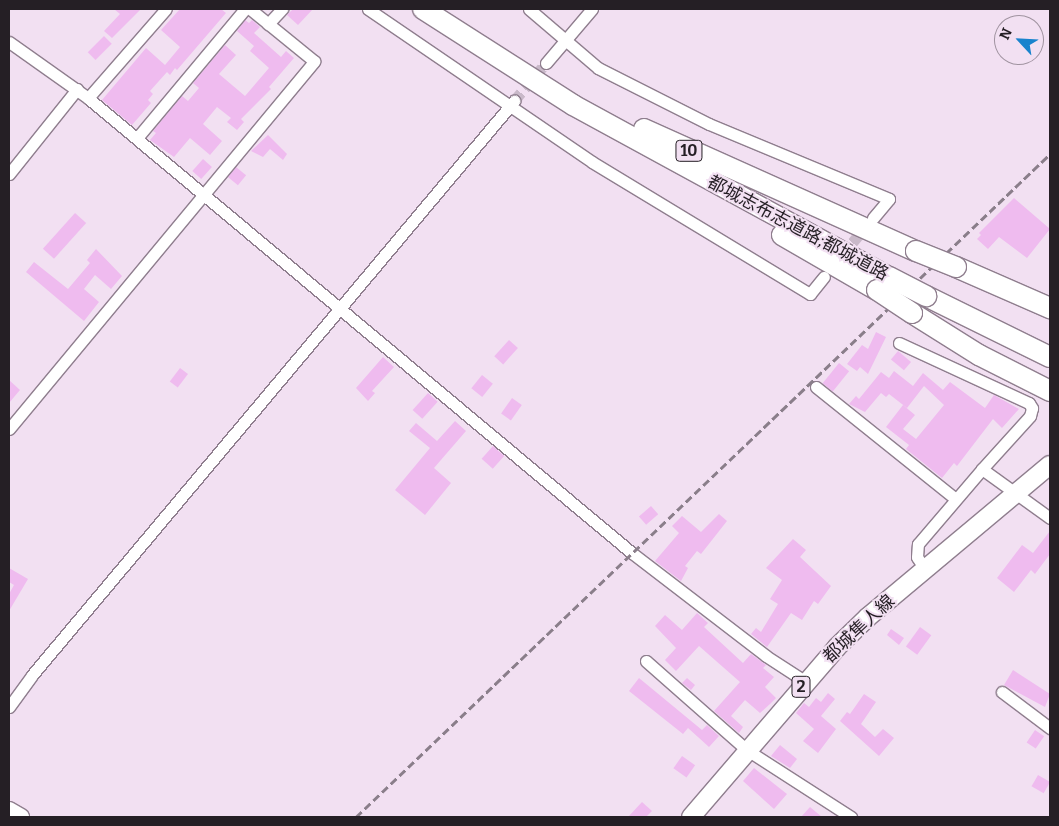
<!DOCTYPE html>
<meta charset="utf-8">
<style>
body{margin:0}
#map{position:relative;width:1059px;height:826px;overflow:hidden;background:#f2e0f2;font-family:Bitter,"Noto Sans JP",serif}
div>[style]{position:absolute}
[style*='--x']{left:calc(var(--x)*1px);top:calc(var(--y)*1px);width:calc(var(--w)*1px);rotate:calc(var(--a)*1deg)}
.building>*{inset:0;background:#efbbef;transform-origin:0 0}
.street-tunnel>*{height:11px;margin-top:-5.5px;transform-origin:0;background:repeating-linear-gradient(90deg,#c9b9c9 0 11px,transparent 0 16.5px)}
.roads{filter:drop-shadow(1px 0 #8f7e8e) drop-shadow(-1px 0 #8f7e8e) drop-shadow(0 1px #8f7e8e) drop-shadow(0 -1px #8f7e8e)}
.street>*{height:11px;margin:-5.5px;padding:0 5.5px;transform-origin:5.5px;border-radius:5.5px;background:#fff}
.secondary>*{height:16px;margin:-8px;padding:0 8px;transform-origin:8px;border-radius:8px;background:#fff}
.primary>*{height:18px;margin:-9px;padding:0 9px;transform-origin:9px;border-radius:9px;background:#fff}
.highway>*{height:20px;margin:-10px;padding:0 10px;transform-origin:10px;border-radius:10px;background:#fff}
.rail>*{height:3px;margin-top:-1.5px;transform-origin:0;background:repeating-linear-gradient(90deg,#8a7e8a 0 8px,transparent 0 12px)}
.bridges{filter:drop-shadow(1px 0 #8f7e8e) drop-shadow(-1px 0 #8f7e8e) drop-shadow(0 1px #8f7e8e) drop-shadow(0 -1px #8f7e8e)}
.highway-bridge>*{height:20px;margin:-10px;padding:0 10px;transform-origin:10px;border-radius:10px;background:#fff}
span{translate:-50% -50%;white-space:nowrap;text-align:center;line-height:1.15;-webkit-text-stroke:4px #f2e0f2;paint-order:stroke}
.shield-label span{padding:1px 4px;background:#f2e0f2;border:1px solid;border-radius:4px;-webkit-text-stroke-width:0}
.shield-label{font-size:16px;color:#251f25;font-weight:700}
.street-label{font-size:18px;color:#251f25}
.frame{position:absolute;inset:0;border:10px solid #251f25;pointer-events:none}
.north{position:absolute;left:994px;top:15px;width:50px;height:50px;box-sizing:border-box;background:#f2e0f2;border:1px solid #a093a0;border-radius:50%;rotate:295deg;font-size:14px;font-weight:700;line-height:20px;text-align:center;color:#251f25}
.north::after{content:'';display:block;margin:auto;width:18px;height:22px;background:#1983cd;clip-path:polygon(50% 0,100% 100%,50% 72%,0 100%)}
</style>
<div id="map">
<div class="building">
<i style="clip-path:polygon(114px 9px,141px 9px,112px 38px,104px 31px,120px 14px)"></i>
<i style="clip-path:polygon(180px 9px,221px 9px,226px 13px,177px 70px,175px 68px,170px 75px,167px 72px,150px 91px,153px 94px,148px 100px,151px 103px,132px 125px,102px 100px,146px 48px,165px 65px,180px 47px,161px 30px)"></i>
<i style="clip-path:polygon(293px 9px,313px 9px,298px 25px,287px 15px)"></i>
<i style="clip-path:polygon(245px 20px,249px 23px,252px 20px,260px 27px,254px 33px,281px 57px,286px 51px,294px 58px,269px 87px,271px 89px,241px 119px,244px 122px,237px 130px,227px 122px,231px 118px,217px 107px,203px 124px,222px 141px,210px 155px,190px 138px,174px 157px,150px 140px,156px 133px,153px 131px,182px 96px,188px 101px,199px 88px,193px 83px,225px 45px,236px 55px,219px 74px,245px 96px,269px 68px,250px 51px,254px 46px,237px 31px)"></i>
<i style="left:104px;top:36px;width:11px;height:23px;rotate:45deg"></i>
<i style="clip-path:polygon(268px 135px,287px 154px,283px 160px,270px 149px,263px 157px,251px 151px)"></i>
<i style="left:203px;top:159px;width:12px;height:16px;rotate:42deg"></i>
<i style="left:236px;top:167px;width:13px;height:13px;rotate:39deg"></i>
<i style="clip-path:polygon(1014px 198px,1050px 229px,1027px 258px,999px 237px,988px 249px,977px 239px,981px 235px,979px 233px)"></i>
<i style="left:75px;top:213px;width:15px;height:48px;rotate:42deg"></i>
<i style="clip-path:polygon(96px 249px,122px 276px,111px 289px,95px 275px,84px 289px,99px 302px,84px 321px,26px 272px,34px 262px,68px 289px,90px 263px,87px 260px)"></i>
<i style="clip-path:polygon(876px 332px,886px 337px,868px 374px,860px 367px,857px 371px,847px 364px,862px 345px,868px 349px)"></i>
<i style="left:509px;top:340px;width:12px;height:22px;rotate:42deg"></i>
<i style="left:898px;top:351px;width:17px;height:11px;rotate:40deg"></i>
<i style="clip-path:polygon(383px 357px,394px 367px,372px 391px,375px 393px,368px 401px,356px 388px)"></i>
<i style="left:839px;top:363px;width:13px;height:26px;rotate:39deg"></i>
<i style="left:180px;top:368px;width:10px;height:17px;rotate:37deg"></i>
<i style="clip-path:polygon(894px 371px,913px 386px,923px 373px,943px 390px,950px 382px,985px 408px,994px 395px,1019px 409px,1002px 428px,993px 419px,957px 466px,954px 463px,942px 478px,906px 449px,909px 445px,886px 427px,903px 405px,915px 415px,903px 429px,916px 439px,944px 405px,924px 386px,907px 408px,889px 394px,886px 397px,881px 393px,865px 412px,849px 404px,856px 396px,859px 399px,881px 372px,889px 378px)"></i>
<i style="left:482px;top:375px;width:14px;height:17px;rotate:39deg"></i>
<i style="clip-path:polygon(9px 380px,20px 390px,9px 403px)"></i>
<i style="left:428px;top:393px;width:13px;height:23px;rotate:42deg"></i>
<i style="left:512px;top:398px;width:12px;height:19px;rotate:35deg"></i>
<i style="clip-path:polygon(455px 421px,466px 431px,434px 468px,451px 483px,425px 515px,395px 490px,430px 448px,409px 431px,416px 423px,437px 441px)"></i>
<i style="left:493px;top:446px;width:15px;height:17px;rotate:42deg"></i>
<i style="left:651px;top:506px;width:11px;height:16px;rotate:49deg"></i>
<i style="clip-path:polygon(719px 514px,727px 521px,701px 554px,697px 551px,685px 566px,688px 568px,681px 581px,655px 561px,679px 533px,672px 526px,682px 516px,701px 532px)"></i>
<i style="clip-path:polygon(1050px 531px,1050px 554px,1035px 574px,1031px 570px,1014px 592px,997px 578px,1022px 545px,1033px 553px)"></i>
<i style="clip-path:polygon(793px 539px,806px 550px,800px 557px,831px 586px,818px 604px,814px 601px,802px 620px,791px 613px,767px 647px,751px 634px,756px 628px,761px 632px,778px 604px,770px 599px,782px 580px,766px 568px)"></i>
<i style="clip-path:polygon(9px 568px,28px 579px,9px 611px,9px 594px,14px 585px,9px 582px)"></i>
<i style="clip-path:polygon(697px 613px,708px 623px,704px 627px,743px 663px,751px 654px,766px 665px,763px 668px,774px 677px,765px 687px,776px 698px,770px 704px,760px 713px,745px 700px,731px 716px,743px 727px,739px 733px,714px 711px,740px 682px,699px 646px,676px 671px,665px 660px,676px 648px,655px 626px,665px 615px,682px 630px)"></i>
<i style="left:920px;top:627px;width:14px;height:24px;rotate:36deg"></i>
<i style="clip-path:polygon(891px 629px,904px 638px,899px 645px,887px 635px)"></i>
<i style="clip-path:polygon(1013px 670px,1050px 694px,1045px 707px,1004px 685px)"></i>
<i style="clip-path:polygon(639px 678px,702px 730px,707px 725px,719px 736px,709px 747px,688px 728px,683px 734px,629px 691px)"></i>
<i style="clip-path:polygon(687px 678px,695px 685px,691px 690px,682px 683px)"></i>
<i style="clip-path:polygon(828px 693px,835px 699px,821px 716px,836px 729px,818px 753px,803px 741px,814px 729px,796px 713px,804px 703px,809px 707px,816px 698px,821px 702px)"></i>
<i style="clip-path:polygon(864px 694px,876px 702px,861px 724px,875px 737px,883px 729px,894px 738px,879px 756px,840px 721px,847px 712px,850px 714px)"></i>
<i style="left:1035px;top:730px;width:11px;height:15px;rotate:34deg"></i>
<i style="clip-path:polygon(780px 745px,797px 759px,790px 768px,771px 756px)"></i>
<i style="left:682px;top:756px;width:16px;height:15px;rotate:35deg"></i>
<i style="clip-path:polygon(754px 768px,787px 794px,774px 809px,743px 781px)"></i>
<i style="left:1038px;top:775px;width:14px;height:13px;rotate:30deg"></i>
<i style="clip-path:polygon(642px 802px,652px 811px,646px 817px,628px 817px)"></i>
<i style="clip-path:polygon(810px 807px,822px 817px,801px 817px)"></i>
</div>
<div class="street-tunnel">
<i style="--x:514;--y:101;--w:50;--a:-49.9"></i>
<i style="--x:842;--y:255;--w:39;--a:-50"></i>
</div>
<div class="roads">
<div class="street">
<i style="--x:368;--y:9;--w:271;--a:34.3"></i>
<i style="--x:592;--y:162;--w:255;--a:31.2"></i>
<i style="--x:810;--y:294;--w:22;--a:-51"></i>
<i style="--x:529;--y:9;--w:91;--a:40.5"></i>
<i style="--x:598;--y:68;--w:124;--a:26.8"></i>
<i style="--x:709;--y:124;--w:195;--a:22.6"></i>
<i style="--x:889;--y:199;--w:25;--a:130"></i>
<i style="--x:268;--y:24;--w:21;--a:-47"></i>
<i style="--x:9;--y:42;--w:97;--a:35.3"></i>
<i style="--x:88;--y:98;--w:709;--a:39.91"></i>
<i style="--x:632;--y:553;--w:169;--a:37.5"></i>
<i style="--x:766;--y:656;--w:48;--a:33"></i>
<i style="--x:546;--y:63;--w:71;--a:-49.6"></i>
<i style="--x:88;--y:98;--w:118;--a:-48.8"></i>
<i style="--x:137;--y:138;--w:168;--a:-50.1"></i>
<i style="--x:9;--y:174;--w:109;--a:-51.3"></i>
<i style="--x:899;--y:343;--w:143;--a:24.8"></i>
<i style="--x:1029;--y:403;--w:6;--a:59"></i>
<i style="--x:1032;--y:408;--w:8;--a:104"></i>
<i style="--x:1030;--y:416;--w:72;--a:132.2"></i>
<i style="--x:816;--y:387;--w:179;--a:38.7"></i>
<i style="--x:9;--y:429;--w:478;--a:-50.3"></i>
<i style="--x:314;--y:61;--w:82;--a:-140.9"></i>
<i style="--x:925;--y:569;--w:14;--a:-124"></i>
<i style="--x:917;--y:557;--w:13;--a:-86"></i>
<i style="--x:918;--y:544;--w:99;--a:-49.5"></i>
<i style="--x:982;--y:469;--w:84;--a:35.8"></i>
<i style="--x:646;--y:661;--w:135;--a:41.4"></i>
<i style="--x:747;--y:750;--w:124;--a:32.8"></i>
<i style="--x:1002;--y:692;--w:60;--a:36.9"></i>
<i style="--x:9;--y:707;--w:39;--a:-54"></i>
<i style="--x:32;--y:675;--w:750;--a:-49.98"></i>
</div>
<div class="secondary">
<i style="--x:9;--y:810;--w:14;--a:30"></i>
</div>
<div class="primary">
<i style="--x:691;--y:817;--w:224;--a:-49.3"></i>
<i style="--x:837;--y:647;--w:43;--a:-44.1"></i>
<i style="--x:868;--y:617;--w:237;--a:-39.9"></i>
</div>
<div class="highway">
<i style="--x:423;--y:9;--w:178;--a:32.6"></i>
<i style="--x:573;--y:105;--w:360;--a:28.6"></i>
<i style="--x:644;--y:129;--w:298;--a:24.2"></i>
<i style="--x:782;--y:235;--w:110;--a:30.1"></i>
<i style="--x:956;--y:267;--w:103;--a:23.6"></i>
<i style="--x:926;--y:296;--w:138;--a:26.2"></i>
<i style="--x:912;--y:313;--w:79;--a:32.1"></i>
<i style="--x:979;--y:355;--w:80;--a:26.9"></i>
</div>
</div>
<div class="rail">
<i style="--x:356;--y:817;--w:960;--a:-43.69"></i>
</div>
<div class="bridges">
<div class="highway-bridge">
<i style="--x:916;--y:251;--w:43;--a:21.8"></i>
<i style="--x:889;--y:277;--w:42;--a:27.2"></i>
<i style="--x:877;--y:290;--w:42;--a:33.3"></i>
</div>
</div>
<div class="shield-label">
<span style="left:689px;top:151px">10</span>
<span style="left:801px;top:687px">2</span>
</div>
<div class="street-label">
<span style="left:798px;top:228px;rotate:28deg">都城志布志道路;都城道路</span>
<span style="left:859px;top:629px;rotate:-43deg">都城隼人線</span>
</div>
<div class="frame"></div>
<div class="north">N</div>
</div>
